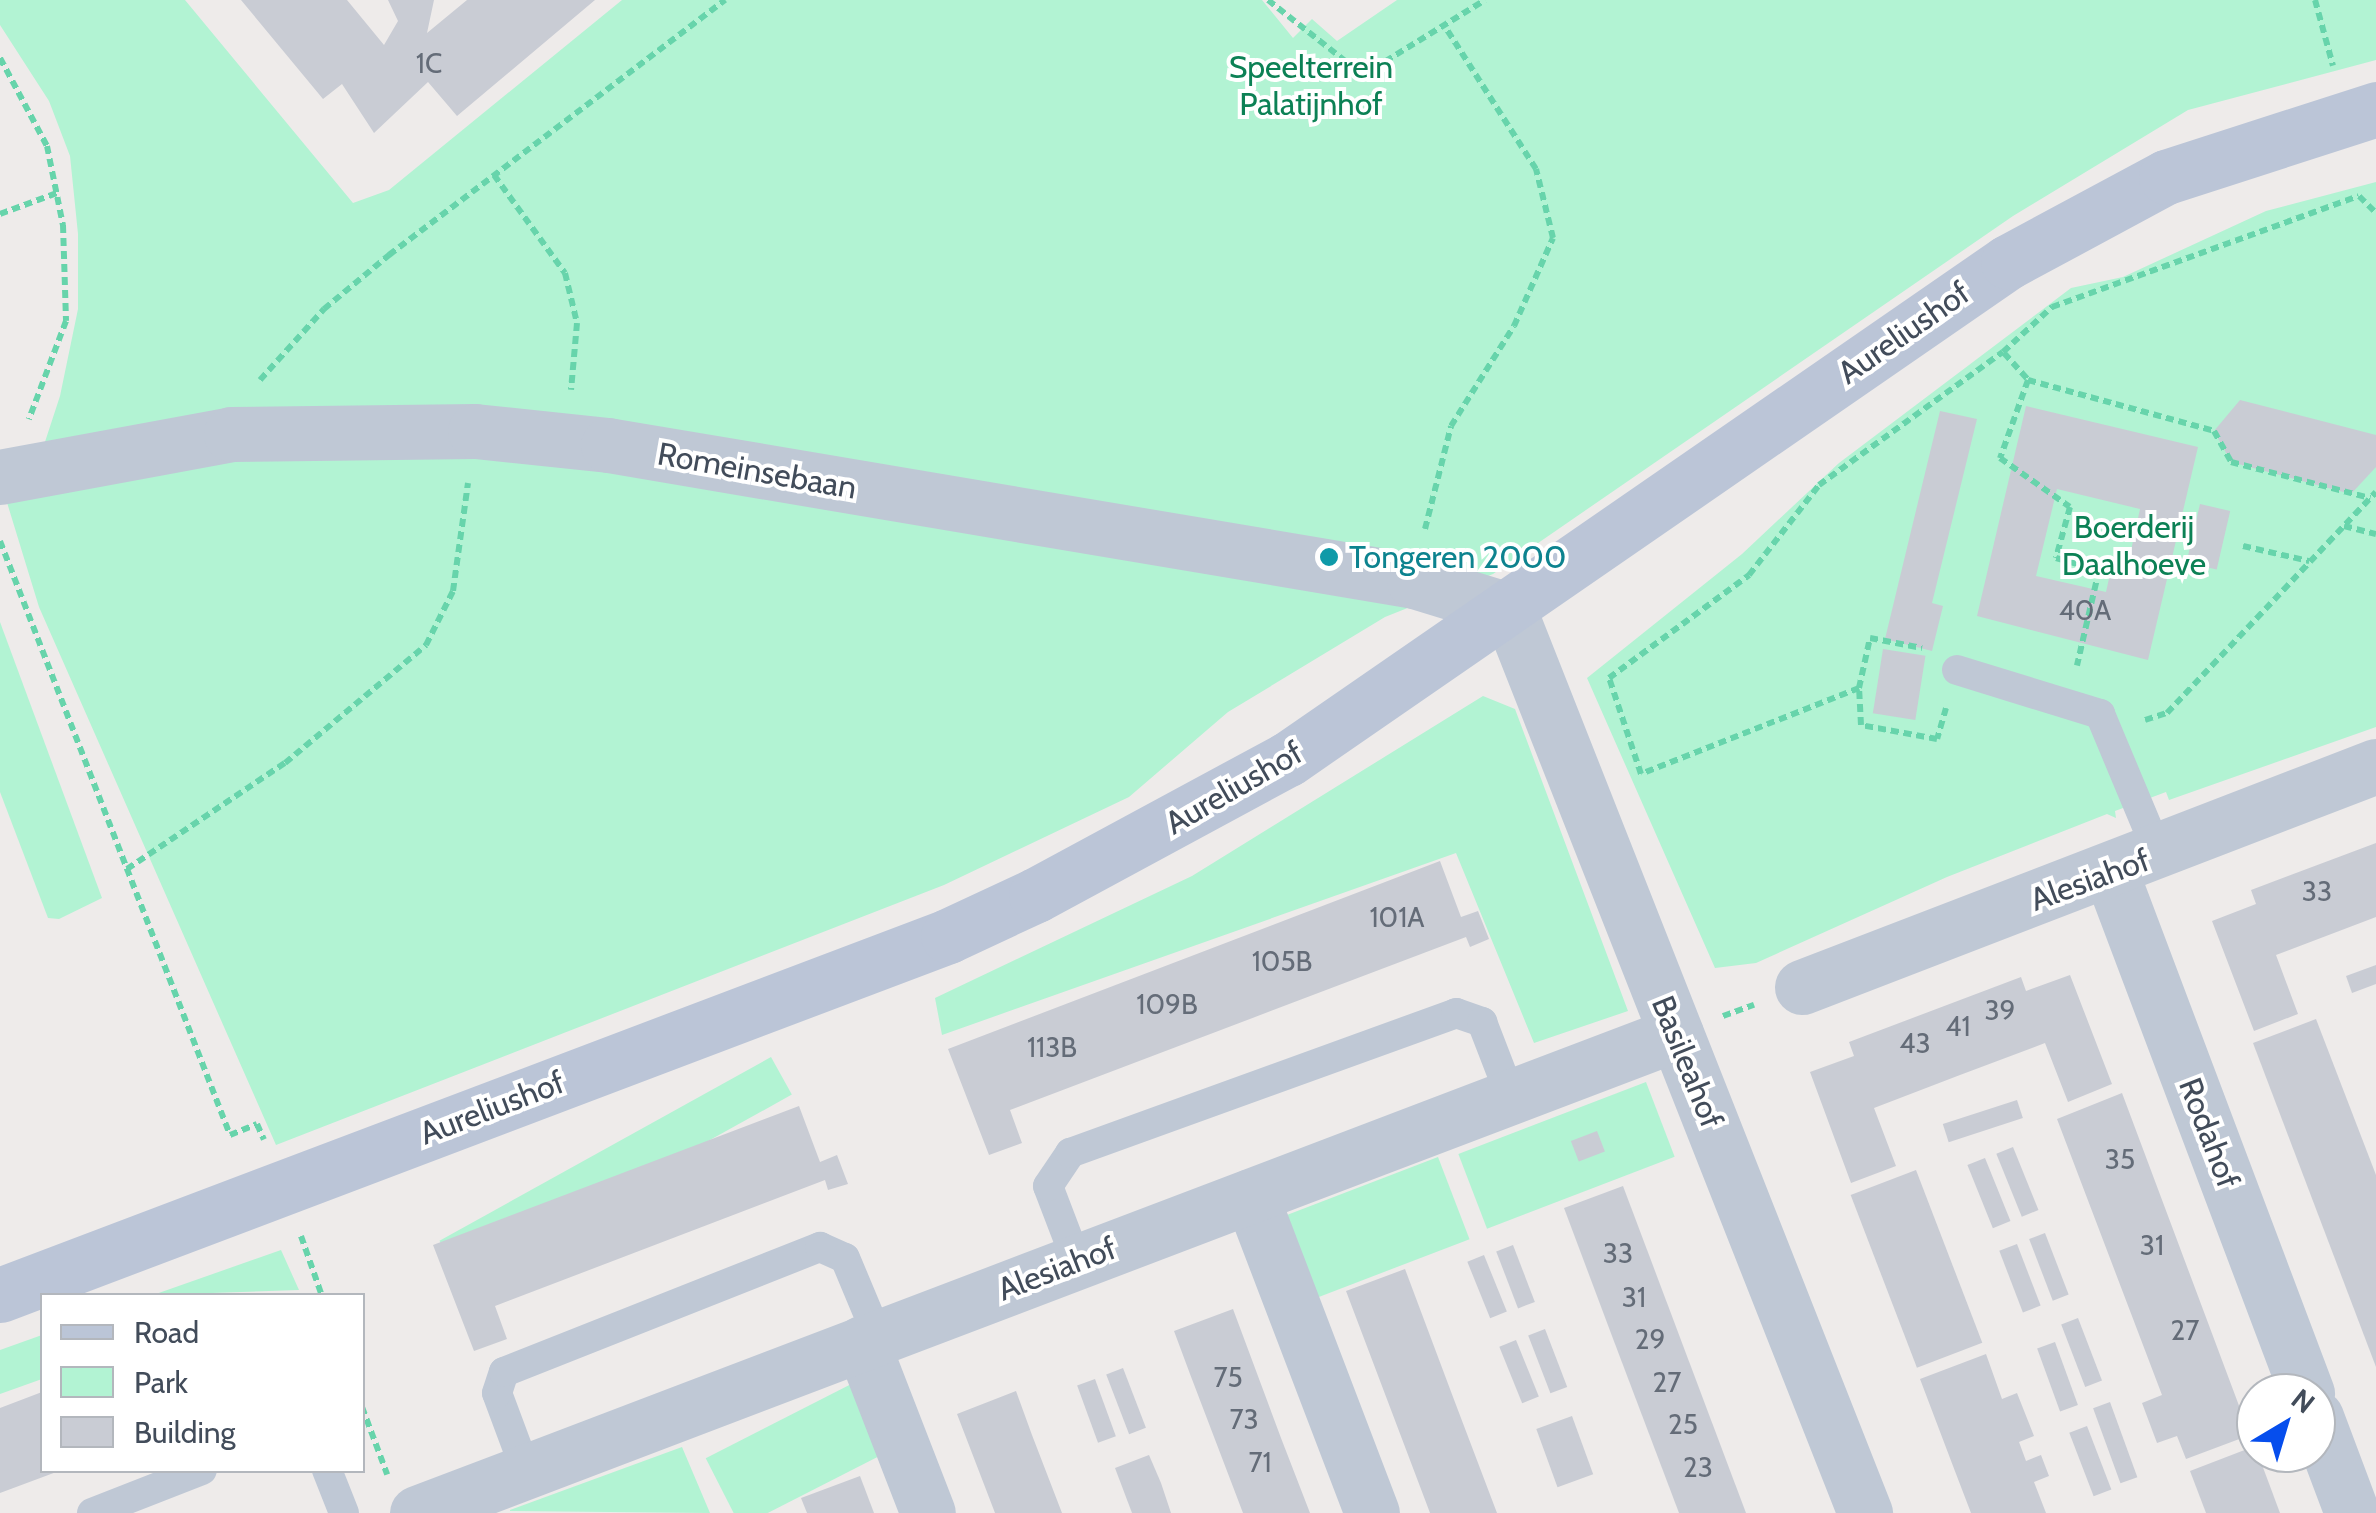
<!DOCTYPE html>
<style>
body{margin:0}
#map{position:relative;width:2376px;height:1513px;overflow:hidden;background:#eeebea;font-family:Cabin,sans-serif}
div>[style]{position:absolute}
[style*='--x']{left:calc(var(--x)*1px);top:calc(var(--y)*1px);width:calc(var(--w)*1px);rotate:calc(var(--a)*1deg)}
.green>*{inset:0;background:#b2f3d3;transform-origin:0 0}
.building>*{inset:0;background:#c9ccd4;transform-origin:0 0}
.path>*{height:6px;margin-top:-3px;transform-origin:0;background:repeating-linear-gradient(90deg,#67d4ab 0 8px,transparent 0 13px)}
.lane>*{height:30px;margin:-15px;padding:0 15px;transform-origin:15px;border-radius:15px;background:#bfc8d5}
.street>*{height:55px;margin:-27.5px;padding:0 27.5px;transform-origin:27.5px;border-radius:27.5px;background:#bfc8d5}
.secondary>*{height:55px;margin:-27.5px;padding:0 27.5px;transform-origin:27.5px;border-radius:27.5px;background:#bbc5d7}
.dots>*{width:28px;height:28px;translate:-50% -50%;box-sizing:border-box;border:5px solid #fff;border-radius:50%}
span{translate:-50% -50%;white-space:nowrap;text-align:center;line-height:1.15;-webkit-text-stroke:8px #fff;paint-order:stroke}
.number-label{font-size:28px;color:#646c78}
.number-label span{-webkit-text-stroke-width:0}
.park-label{font-size:32px;color:#0c8155}
.street-label{font-size:32px;color:#424c5a}
.culture-label{font-size:32px;color:#0d838f}
.left{translate:0 -50%;text-align:left}
.legend{position:absolute;left:40px;top:1293px;width:325px;height:180px;box-sizing:border-box;background:#fff;border:2px solid #b3b7bd;margin:0;padding:12px 18px;list-style:none;font-size:30px;color:#424c5a}
.legend li{display:flex;align-items:center;gap:20px;height:50px}
.legend b{width:50px;border:2px solid #b3b7bd}
.north{position:absolute;left:2236px;top:1373px;width:100px;height:100px;box-sizing:border-box;background:#fff;border:2px solid #b3b7bd;border-radius:50%;rotate:38deg;font-size:28px;font-weight:700;line-height:40px;text-align:center;color:#424c5a}
.north::after{content:'';display:block;margin:auto;width:35px;height:45px;background:#064eed;clip-path:polygon(50% 0,100% 100%,50% 72%,0 100%)}
</style>
<div id="map">
<div class="green">
<i style="clip-path:polygon(0 0,185px 0,353px 203px,389px 190px,622px 0,1262px 0,1293px 38px,1312px 19px,1337px 41px,1397px 0,2376px 0,2376px 60px,2188px 110px,2013px 216px,1493px 574px,1385px 617px,1228px 712px,1129px 797px,944px 885px,276px 1145px,39px 607px,5px 496px,42px 451px,60px 396px,78px 309px,78px 234px,70px 156px,49px 101px,0 25px)"></i>
<i style="clip-path:polygon(2376px 182px,2376px 727px,2169px 800px,2166px 792px,2115px 811px,2116px 818px,2107px 814px,1947px 877px,1756px 963px,1715px 968px,1587px 678px,1742px 554px,1839px 463px,2071px 288px,2123px 277px,2266px 211px)"></i>
<i style="clip-path:polygon(0 622px,102px 898px,59px 919px,48px 918px,0 792px)"></i>
<i style="clip-path:polygon(1483px 696px,1515px 709px,1628px 1011px,1534px 1043px,1456px 853px,942px 1035px,935px 998px,1192px 876px)"></i>
<i style="left:771px;top:1057px;width:43px;height:379px;rotate:61deg"></i>
<i style="left:1646px;top:1082px;width:80px;height:201px;rotate:69deg"></i>
<i style="left:1438px;top:1157px;width:88px;height:183px;rotate:69deg"></i>
<i style="clip-path:polygon(281px 1250px,299px 1290px,153px 1295px)"></i>
<i style="clip-path:polygon(42px 1335px,42px 1379px,0 1394px,0 1350px)"></i>
<i style="left:867px;top:1376px;width:77px;height:181px;rotate:63deg"></i>
<i style="clip-path:polygon(682px 1447px,710px 1513px,510px 1511px,510px 1510px)"></i>
</div>
<div class="building">
<i style="clip-path:polygon(241px 0,347px 0,384px 45px,398px 21px,388px 0,434px 0,427px 33px,467px 0,595px 0,457px 116px,428px 82px,374px 133px,342px 84px,323px 99px)"></i>
<i style="clip-path:polygon(2240px 400px,2376px 435px,2376px 467px,2351px 494px,2231px 462px,2214px 431px)"></i>
<i style="clip-path:polygon(evenodd,2026px 406px,2198px 447px,2148px 660px,1977px 616px,2026px 406px,2057px 489px,2140px 509px,2125px 578px,2110px 574px,2106px 592px,2036px 576px,2057px 489px)"></i>
<i style="clip-path:polygon(1940px 411px,1977px 419px,1932px 603px,1943px 606px,1932px 651px,1885px 639px)"></i>
<i style="left:2200px;top:504px;width:31px;height:60px;rotate:13deg"></i>
<i style="left:1883px;top:649px;width:43px;height:65px;rotate:9deg"></i>
<i style="clip-path:polygon(2376px 843px,2376px 917px,2276px 955px,2298px 1014px,2254px 1031px,2212px 921px,2256px 904px,2251px 890px)"></i>
<i style="clip-path:polygon(1440px 861px,1461px 917px,1478px 911px,1489px 939px,1470px 947px,1466px 937px,1010px 1110px,1022px 1143px,989px 1155px,948px 1049px)"></i>
<i style="clip-path:polygon(2376px 965px,2376px 984px,2352px 993px,2346px 976px)"></i>
<i style="clip-path:polygon(2070px 975px,2112px 1084px,2068px 1102px,2045px 1043px,1960px 1075px,1874px 1108px,1896px 1166px,1851px 1183px,1810px 1072px,1854px 1056px,1849px 1042px,2021px 977px,2026px 991px)"></i>
<i style="clip-path:polygon(2316px 1019px,2376px 1175px,2376px 1367px,2253px 1043px)"></i>
<i style="clip-path:polygon(2122px 1093px,2250px 1435px,2186px 1459px,2177px 1436px,2157px 1443px,2142px 1403px,2162px 1395px,2057px 1119px)"></i>
<i style="left:2017px;top:1100px;width:19px;height:78px;rotate:72deg"></i>
<i style="clip-path:polygon(799px 1106px,820px 1162px,837px 1155px,848px 1184px,828px 1190px,825px 1180px,495px 1306px,507px 1339px,474px 1351px,433px 1245px)"></i>
<i style="left:1597px;top:1131px;width:22px;height:28px;rotate:69deg"></i>
<i style="left:2013px;top:1147px;width:68px;height:18px;rotate:68deg"></i>
<i style="left:1985px;top:1158px;width:68px;height:19px;rotate:68deg"></i>
<i style="left:1916px;top:1170px;width:185px;height:70px;rotate:69deg"></i>
<i style="clip-path:polygon(1623px 1186px,1655px 1271px,1746px 1513px,1679px 1513px,1612px 1336px,1564px 1208px)"></i>
<i style="left:2045px;top:1233px;width:66px;height:17px;rotate:69deg"></i>
<i style="left:2017px;top:1244px;width:66px;height:19px;rotate:69deg"></i>
<i style="left:1513px;top:1245px;width:61px;height:18px;rotate:69deg"></i>
<i style="left:1484px;top:1255px;width:61px;height:18px;rotate:68deg"></i>
<i style="clip-path:polygon(1405px 1269px,1453px 1397px,1497px 1513px,1430px 1513px,1427px 1505px,1346px 1291px)"></i>
<i style="clip-path:polygon(1233px 1309px,1281px 1438px,1310px 1513px,1243px 1513px,1190px 1374px,1174px 1331px)"></i>
<i style="left:2078px;top:1318px;width:67px;height:18px;rotate:69deg"></i>
<i style="left:1545px;top:1329px;width:62px;height:18px;rotate:69deg"></i>
<i style="left:1516px;top:1340px;width:61px;height:18px;rotate:68deg"></i>
<i style="left:2055px;top:1342px;width:67px;height:19px;rotate:70deg"></i>
<i style="clip-path:polygon(1986px 1354px,2002px 1399px,2017px 1393px,2034px 1436px,2019px 1442px,2026px 1461px,2041px 1455px,2049px 1476px,2034px 1482px,2046px 1513px,1971px 1513px,1953px 1466px,1920px 1379px)"></i>
<i style="left:1123px;top:1368px;width:64px;height:18px;rotate:69deg"></i>
<i style="left:1095px;top:1379px;width:61px;height:19px;rotate:70deg"></i>
<i style="clip-path:polygon(1016px 1391px,1032px 1435px,1062px 1513px,995px 1513px,957px 1414px)"></i>
<i style="clip-path:polygon(42px 1392px,42px 1470px,59px 1471px,0 1493px,0 1408px)"></i>
<i style="left:2110px;top:1402px;width:80px;height:18px;rotate:70deg"></i>
<i style="left:1572px;top:1416px;width:62px;height:38px;rotate:70deg"></i>
<i style="left:2087px;top:1426px;width:68px;height:19px;rotate:69deg"></i>
<i style="clip-path:polygon(2255px 1446px,2280px 1513px,2206px 1513px,2190px 1471px)"></i>
<i style="clip-path:polygon(1149px 1455px,1161px 1483px,1171px 1513px,1132px 1513px,1115px 1468px)"></i>
<i style="clip-path:polygon(860px 1476px,874px 1513px,807px 1513px,801px 1498px)"></i>
</div>
<div class="path">
<i style="--x:1268;--y:0;--w:121;--a:38.3"></i>
<i style="--x:1363;--y:75;--w:143;--a:-31.6"></i>
<i style="--x:2315;--y:0;--w:68;--a:74.7"></i>
<i style="--x:0;--y:58;--w:100;--a:61.9"></i>
<i style="--x:47;--y:146;--w:81;--a:78.6"></i>
<i style="--x:63;--y:225;--w:96;--a:88.2"></i>
<i style="--x:66;--y:321;--w:105;--a:110.7"></i>
<i style="--x:494;--y:175;--w:121;--a:54.1"></i>
<i style="--x:565;--y:273;--w:51;--a:76.5"></i>
<i style="--x:577;--y:323;--w:67;--a:95.1"></i>
<i style="--x:0;--y:214;--w:61;--a:-20.2"></i>
<i style="--x:2004;--y:353;--w:36;--a:48"></i>
<i style="--x:2028;--y:380;--w:193;--a:15.3"></i>
<i style="--x:2214;--y:431;--w:35;--a:61"></i>
<i style="--x:2231;--y:462;--w:144;--a:14.5"></i>
<i style="--x:260;--y:380;--w:96;--a:-48"></i>
<i style="--x:324;--y:309;--w:85;--a:-39.7"></i>
<i style="--x:389;--y:255;--w:422;--a:-37.2"></i>
<i style="--x:2028;--y:380;--w:83;--a:109.7"></i>
<i style="--x:2000;--y:458;--w:85;--a:35"></i>
<i style="--x:2070;--y:507;--w:53;--a:105.4"></i>
<i style="--x:2056;--y:558;--w:45;--a:15.6"></i>
<i style="--x:2099;--y:570;--w:98;--a:103"></i>
<i style="--x:2344;--y:526;--w:33;--a:14"></i>
<i style="--x:1425;--y:529;--w:106;--a:-75.8"></i>
<i style="--x:1451;--y:426;--w:118;--a:-57.8"></i>
<i style="--x:1514;--y:326;--w:96;--a:-66.1"></i>
<i style="--x:1553;--y:238;--w:71;--a:-103.8"></i>
<i style="--x:1536;--y:169;--w:171;--a:-122.6"></i>
<i style="--x:0;--y:541;--w:637;--a:68.83"></i>
<i style="--x:230;--y:1135;--w:29;--a:-22"></i>
<i style="--x:257;--y:1124;--w:17;--a:66"></i>
<i style="--x:2243;--y:546;--w:68;--a:12.8"></i>
<i style="--x:1859;--y:688;--w:51;--a:-77.6"></i>
<i style="--x:1870;--y:638;--w:53;--a:10.9"></i>
<i style="--x:1946;--y:708;--w:32;--a:106"></i>
<i style="--x:1937;--y:739;--w:77;--a:-169.6"></i>
<i style="--x:1861;--y:725;--w:37;--a:-93"></i>
<i style="--x:1859;--y:688;--w:234;--a:158.5"></i>
<i style="--x:1641;--y:774;--w:101;--a:-108.4"></i>
<i style="--x:1609;--y:678;--w:174;--a:-36.3"></i>
<i style="--x:1749;--y:575;--w:114;--a:-52.1"></i>
<i style="--x:1819;--y:485;--w:227;--a:-35.9"></i>
<i style="--x:2003;--y:352;--w:67;--a:-42.6"></i>
<i style="--x:2052;--y:307;--w:326;--a:-19.9"></i>
<i style="--x:2359;--y:196;--w:24;--a:45"></i>
<i style="--x:2145;--y:720;--w:23;--a:-18"></i>
<i style="--x:2167;--y:713;--w:304;--a:-46.6"></i>
<i style="--x:127;--y:869;--w:190;--a:-33.9"></i>
<i style="--x:285;--y:763;--w:184;--a:-39.9"></i>
<i style="--x:426;--y:645;--w:60;--a:-63.4"></i>
<i style="--x:453;--y:591;--w:109;--a:-82.1"></i>
<i style="--x:1723;--y:1016;--w:33;--a:-20"></i>
<i style="--x:301;--y:1236;--w:64;--a:70.7"></i>
<i style="--x:362;--y:1407;--w:72;--a:69.5"></i>
</div>
<div class="lane">
<i style="--x:1957;--y:670;--w:150;--a:17.1"></i>
<i style="--x:2100;--y:714;--w:153;--a:67.3"></i>
<i style="--x:1077;--y:1262;--w:81;--a:-110.9"></i>
<i style="--x:1048;--y:1186;--w:40;--a:-56"></i>
<i style="--x:1070;--y:1153;--w:411;--a:-19.9"></i>
<i style="--x:1456;--y:1013;--w:28;--a:19"></i>
<i style="--x:1482;--y:1022;--w:80;--a:68.9"></i>
<i style="--x:327;--y:1470;--w:46;--a:68.4"></i>
<i style="--x:526;--y:1471;--w:83;--a:-110.4"></i>
<i style="--x:497;--y:1393;--w:22;--a:-72"></i>
<i style="--x:504;--y:1372;--w:340;--a:-21.6"></i>
<i style="--x:820;--y:1247;--w:27;--a:24"></i>
<i style="--x:845;--y:1258;--w:86;--a:67.3"></i>
<i style="--x:92;--y:1513;--w:118;--a:-21.4"></i>
</div>
<div class="street">
<i style="--x:0;--y:477;--w:235;--a:-10.5"></i>
<i style="--x:231;--y:434;--w:244;--a:-0.7"></i>
<i style="--x:475;--y:431;--w:134;--a:6"></i>
<i style="--x:608;--y:445;--w:817;--a:9.58"></i>
<i style="--x:1414;--y:581;--w:99;--a:17"></i>
<i style="--x:1509;--y:610;--w:971;--a:68.48"></i>
<i style="--x:2111;--y:873;--w:556;--a:69.35"></i>
<i style="--x:1802;--y:987;--w:615;--a:-21.06"></i>
<i style="--x:1251;--y:1196;--w:339;--a:69.1"></i>
<i style="--x:862;--y:1343;--w:182;--a:68.8"></i>
<i style="--x:2316;--y:1417;--w:103;--a:69.4"></i>
<i style="--x:417;--y:1513;--w:1347;--a:-20.83"></i>
</div>
<div class="secondary">
<i style="--x:0;--y:1295;--w:1014;--a:-20.74"></i>
<i style="--x:948;--y:936;--w:97;--a:-25"></i>
<i style="--x:1036;--y:895;--w:286;--a:-28.4"></i>
<i style="--x:1288;--y:759;--w:875;--a:-34.62"></i>
<i style="--x:2008;--y:262;--w:179;--a:-28.3"></i>
<i style="--x:2166;--y:177;--w:221;--a:-17.9"></i>
</div>
<div class="dots">
<i style="left:1329px;top:557px;background:#0f9aa8"></i>
</div>
<div class="number-label">
<span style="left:429px;top:63px">1C</span>
<span style="left:2085px;top:610px">40A</span>
<span style="left:2317px;top:891px">33</span>
<span style="left:1397px;top:917px">101A</span>
<span style="left:1282px;top:961px">105B</span>
<span style="left:1167px;top:1004px">109B</span>
<span style="left:2000px;top:1010px">39</span>
<span style="left:1958px;top:1026px">41</span>
<span style="left:1915px;top:1043px">43</span>
<span style="left:1052px;top:1047px">113B</span>
<span style="left:2120px;top:1159px">35</span>
<span style="left:2152px;top:1245px">31</span>
<span style="left:1618px;top:1253px">33</span>
<span style="left:1634px;top:1297px">31</span>
<span style="left:2185px;top:1330px">27</span>
<span style="left:1650px;top:1339px">29</span>
<span style="left:1228px;top:1377px">75</span>
<span style="left:1667px;top:1382px">27</span>
<span style="left:1244px;top:1419px">73</span>
<span style="left:1683px;top:1424px">25</span>
<span style="left:1260px;top:1462px">71</span>
<span style="left:1698px;top:1467px">23</span>
</div>
<div class="park-label">
<span style="left:1311px;top:86px">Speelterrein<br>Palatijnhof</span>
<span style="left:2134px;top:546px">Boerderij<br>Daalhoeve</span>
</div>
<div class="street-label">
<span style="left:1904px;top:333px;rotate:-35deg">Aureliushof</span>
<span style="left:757px;top:471px;rotate:10deg">Romeinsebaan</span>
<span style="left:1234px;top:788px;rotate:-30deg">Aureliushof</span>
<span style="left:2090px;top:880px;rotate:-20deg">Alesiahof</span>
<span style="left:1687px;top:1062px;rotate:68deg">Basileahof</span>
<span style="left:492px;top:1108px;rotate:-21deg">Aureliushof</span>
<span style="left:2209px;top:1133px;rotate:69deg">Rodahof</span>
<span style="left:1057px;top:1269px;rotate:-21deg">Alesiahof</span>
</div>
<div class="culture-label">
<span class="left" style="left:1349px;top:557px">Tongeren 2000</span>
</div>
<ul class="legend">
<li><b style="height:12px;background:#bbc5d7"></b>Road</li>
<li><b style="height:28px;background:#b2f3d3"></b>Park</li>
<li><b style="height:28px;background:#c9ccd4"></b>Building</li>
</ul>
<div class="north">N</div>
</div>
